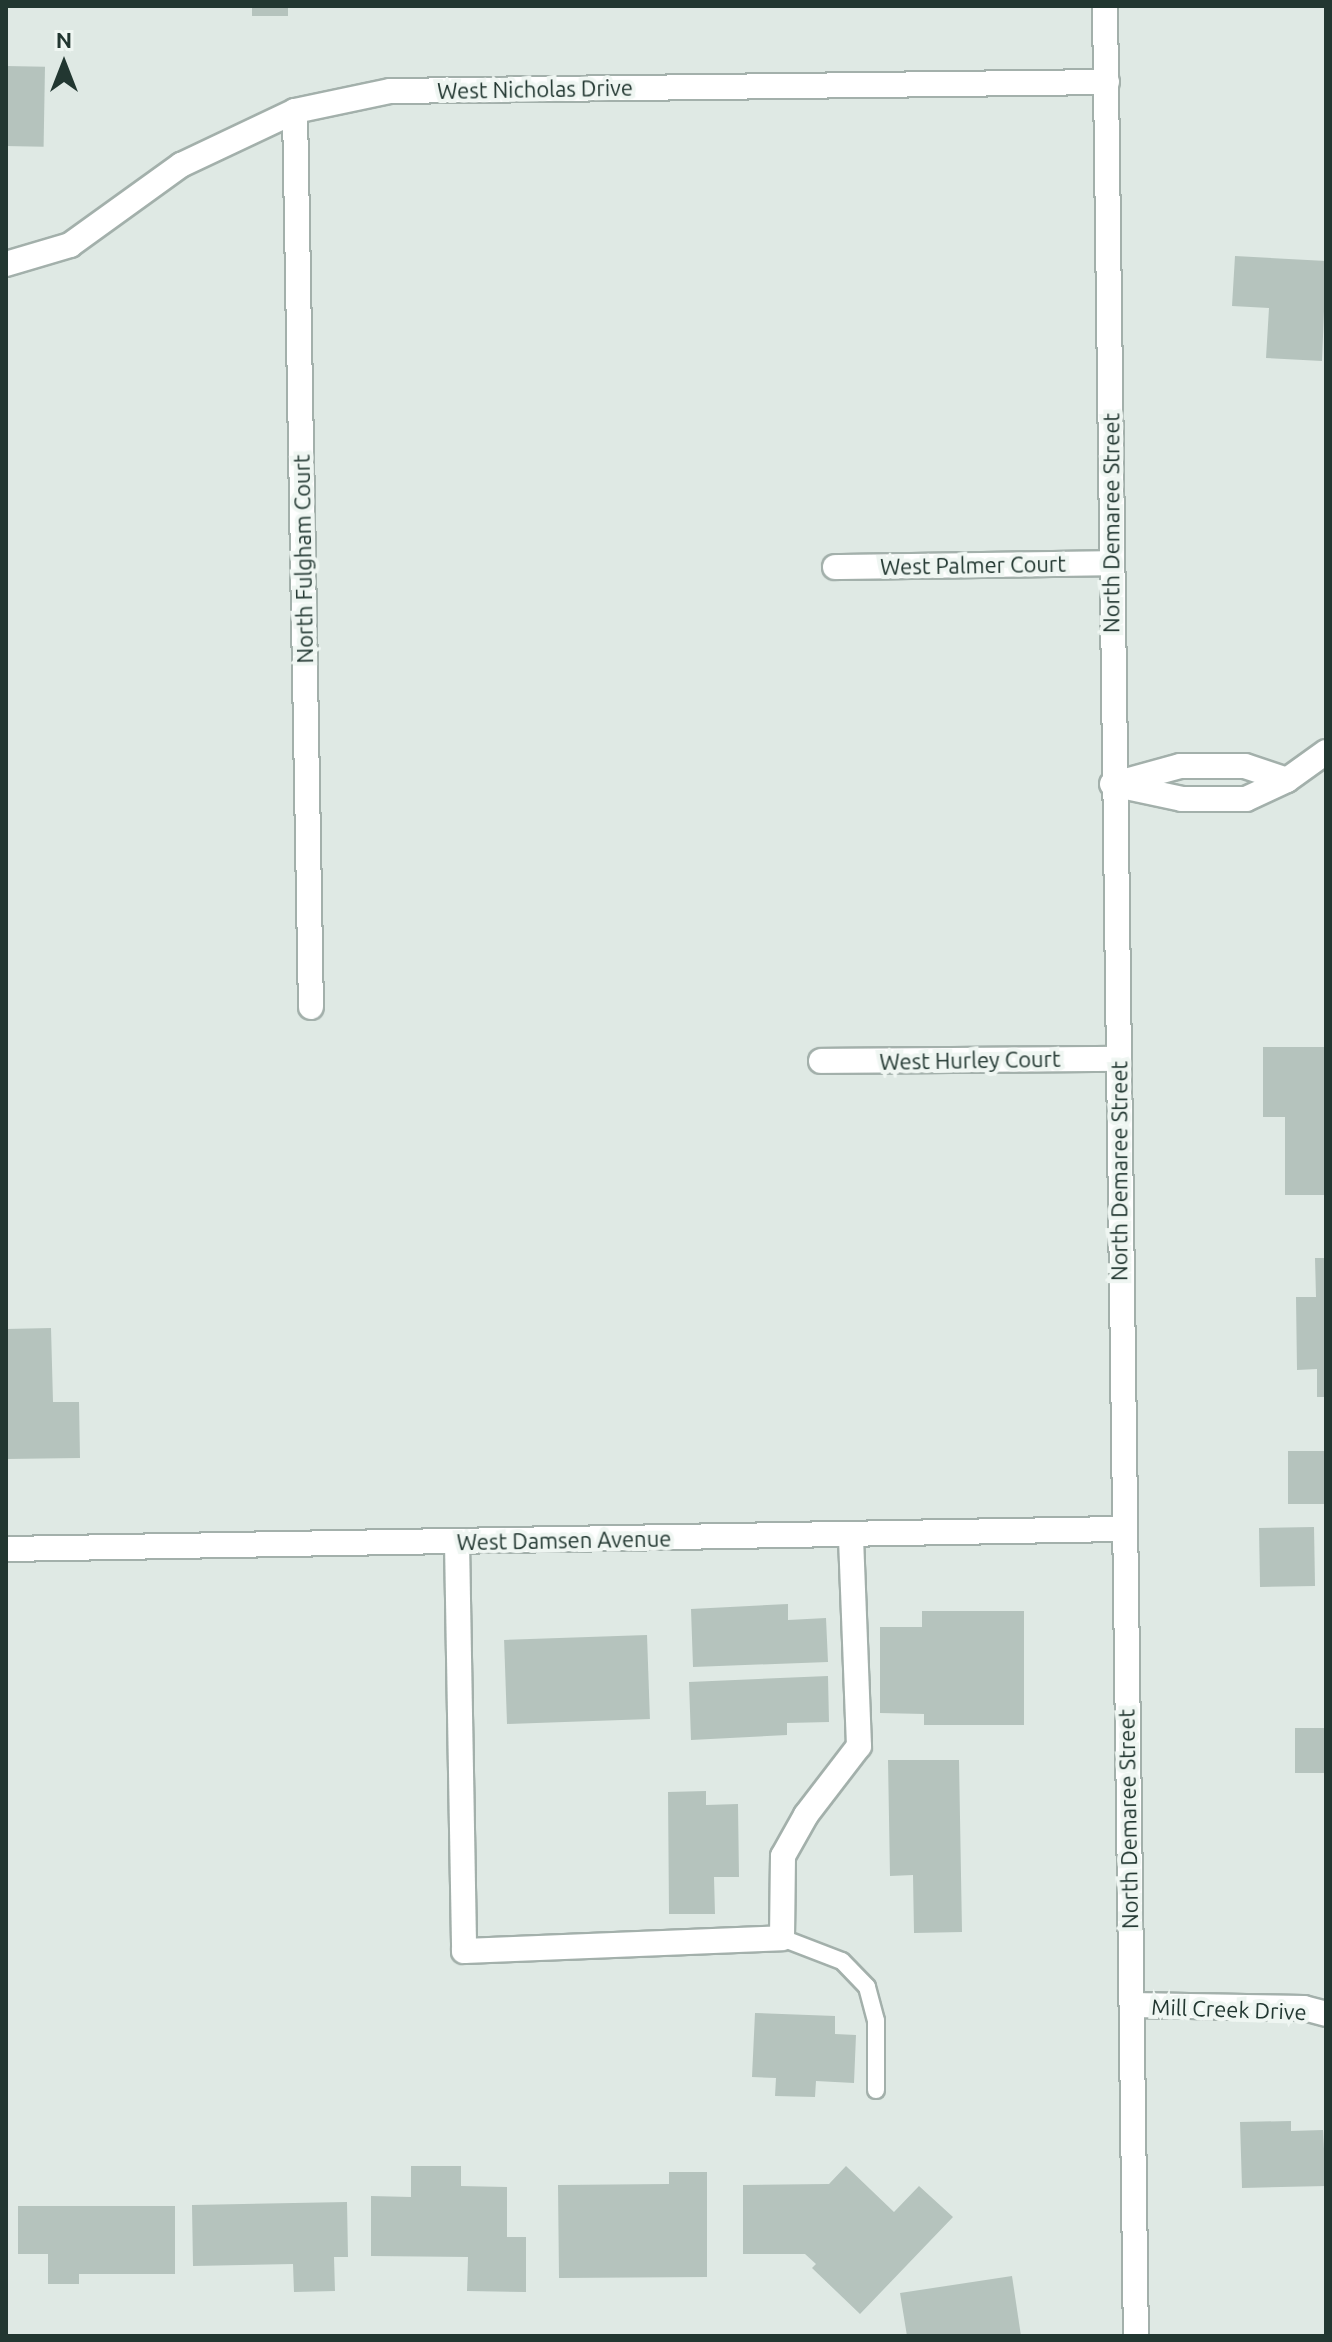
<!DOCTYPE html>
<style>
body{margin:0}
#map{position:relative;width:1332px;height:2342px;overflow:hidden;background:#dfe9e4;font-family:Ubuntu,sans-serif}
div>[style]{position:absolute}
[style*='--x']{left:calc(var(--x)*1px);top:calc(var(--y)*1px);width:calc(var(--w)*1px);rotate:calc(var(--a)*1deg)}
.building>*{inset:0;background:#b5c3bd;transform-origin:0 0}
.roads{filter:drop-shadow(2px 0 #a3b0ab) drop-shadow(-2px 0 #a3b0ab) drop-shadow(0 2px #a3b0ab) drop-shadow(0 -2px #a3b0ab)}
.lane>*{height:16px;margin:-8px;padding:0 8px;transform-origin:8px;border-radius:8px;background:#fff}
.street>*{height:24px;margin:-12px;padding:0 12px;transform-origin:12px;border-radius:12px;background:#fff}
.secondary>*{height:24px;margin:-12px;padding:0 12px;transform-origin:12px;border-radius:12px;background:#fff}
span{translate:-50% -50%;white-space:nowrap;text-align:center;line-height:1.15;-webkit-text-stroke:8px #eff6f2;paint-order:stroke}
.street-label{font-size:22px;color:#223731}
.frame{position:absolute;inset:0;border:8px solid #223731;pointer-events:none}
.north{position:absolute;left:24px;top:24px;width:80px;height:80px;-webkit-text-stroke:6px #eff6f2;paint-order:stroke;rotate:0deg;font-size:22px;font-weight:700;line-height:32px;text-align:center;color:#223731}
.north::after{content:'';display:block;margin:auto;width:28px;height:36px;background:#223731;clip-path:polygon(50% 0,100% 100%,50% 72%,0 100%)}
</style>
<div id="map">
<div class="building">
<i style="left:252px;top:6px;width:36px;height:10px"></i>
<i style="left:6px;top:66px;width:39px;height:80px;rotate:1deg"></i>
<i style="clip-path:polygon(1235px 256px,1326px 261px,1322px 361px,1266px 358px,1269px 308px,1232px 306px)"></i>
<i style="clip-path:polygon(1263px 1047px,1326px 1047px,1326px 1195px,1285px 1195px,1285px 1117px,1263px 1117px)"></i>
<i style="clip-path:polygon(1315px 1258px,1326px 1258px,1326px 1397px,1317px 1397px,1317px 1369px,1297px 1370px,1296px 1297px,1316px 1297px)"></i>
<i style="clip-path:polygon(51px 1328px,53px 1402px,79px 1402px,80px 1458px,6px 1459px,6px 1329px)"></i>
<i style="left:1288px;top:1451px;width:38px;height:53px"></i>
<i style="left:1314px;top:1527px;width:59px;height:55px;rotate:89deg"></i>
<i style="clip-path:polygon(788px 1604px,788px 1620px,826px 1618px,828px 1662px,693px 1667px,691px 1609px)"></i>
<i style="clip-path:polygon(922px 1611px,1024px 1611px,1024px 1725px,924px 1725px,924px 1714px,880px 1713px,880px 1627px,922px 1627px)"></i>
<i style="left:647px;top:1635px;width:84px;height:143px;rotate:88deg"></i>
<i style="clip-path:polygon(828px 1676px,829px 1722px,787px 1723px,787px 1735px,691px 1740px,689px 1682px)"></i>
<i style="left:1295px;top:1728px;width:31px;height:45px"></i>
<i style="clip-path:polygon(888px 1760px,959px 1760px,962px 1932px,914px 1933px,913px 1875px,890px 1876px)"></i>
<i style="clip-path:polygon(706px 1791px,706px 1805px,738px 1804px,739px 1877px,714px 1877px,715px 1914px,669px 1914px,668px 1792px)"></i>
<i style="clip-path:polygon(755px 2013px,835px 2016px,835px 2034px,856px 2035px,854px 2083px,816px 2081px,815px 2097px,775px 2096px,776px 2078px,752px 2077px)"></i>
<i style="clip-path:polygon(1291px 2121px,1291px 2131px,1323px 2130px,1326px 2186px,1242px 2188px,1240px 2122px)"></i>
<i style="clip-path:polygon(411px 2166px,461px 2166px,461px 2186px,507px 2187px,507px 2237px,526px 2237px,526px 2292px,467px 2291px,468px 2257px,371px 2256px,371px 2196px,411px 2197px)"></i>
<i style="clip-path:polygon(846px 2166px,894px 2212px,919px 2186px,953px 2217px,860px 2314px,812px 2268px,816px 2264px,805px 2254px,743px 2254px,743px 2185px,829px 2184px)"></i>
<i style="clip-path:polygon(669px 2172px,707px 2172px,707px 2277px,559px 2278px,558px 2185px,669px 2184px)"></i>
<i style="clip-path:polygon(347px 2202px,348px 2257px,334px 2257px,335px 2291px,294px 2292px,293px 2264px,193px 2266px,192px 2205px)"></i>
<i style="clip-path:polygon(18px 2206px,175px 2206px,175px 2274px,79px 2274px,79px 2284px,48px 2284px,48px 2254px,18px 2254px)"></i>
<i style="clip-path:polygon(1012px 2276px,1021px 2336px,907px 2336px,900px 2293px)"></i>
</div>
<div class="roads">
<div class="lane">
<i style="--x:782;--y:1938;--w:64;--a:21"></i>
<i style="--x:842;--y:1961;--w:36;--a:46"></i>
<i style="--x:867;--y:1987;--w:35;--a:75"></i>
<i style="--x:876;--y:2021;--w:69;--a:90"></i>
</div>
<div class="street">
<i style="--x:295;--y:111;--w:896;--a:88.98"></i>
<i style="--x:6;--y:264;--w:67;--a:-16.5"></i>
<i style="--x:70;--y:245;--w:137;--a:-35.8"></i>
<i style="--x:181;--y:165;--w:126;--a:-25.3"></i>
<i style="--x:295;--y:111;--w:97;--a:-11.9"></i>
<i style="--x:390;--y:91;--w:717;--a:-0.72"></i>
<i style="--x:835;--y:567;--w:276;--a:-0.8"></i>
<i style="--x:1118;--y:783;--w:64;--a:-15.3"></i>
<i style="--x:1180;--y:766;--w:65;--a:0"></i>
<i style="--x:1245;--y:766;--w:44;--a:18.4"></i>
<i style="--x:1112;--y:784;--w:72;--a:12.1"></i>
<i style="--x:1182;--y:799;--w:64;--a:0"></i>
<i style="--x:1246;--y:799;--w:45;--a:-24.9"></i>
<i style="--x:1287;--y:780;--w:48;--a:-35.7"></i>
<i style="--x:821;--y:1061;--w:297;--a:-0.4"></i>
<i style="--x:457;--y:1542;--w:409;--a:89"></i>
<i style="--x:464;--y:1951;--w:318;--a:-2.3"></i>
<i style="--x:782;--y:1938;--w:82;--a:-89.3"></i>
<i style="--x:783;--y:1856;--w:47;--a:-60.7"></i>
<i style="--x:806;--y:1815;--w:87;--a:-52.5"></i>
<i style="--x:859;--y:1746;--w:212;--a:-92.2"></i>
<i style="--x:6;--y:1549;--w:1116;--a:-1.03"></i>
<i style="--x:1132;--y:2005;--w:172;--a:1"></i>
<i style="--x:1304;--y:2008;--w:23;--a:15"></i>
</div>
<div class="secondary">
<i style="--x:1105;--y:6;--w:2330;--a:89.24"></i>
</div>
</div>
<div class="street-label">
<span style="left:535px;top:89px;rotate:-1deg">West Nicholas Drive</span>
<span style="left:1111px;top:523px;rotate:-90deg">North Demaree Street</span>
<span style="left:303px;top:559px;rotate:-91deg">North Fulgham Court</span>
<span style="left:973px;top:565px;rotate:-1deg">West Palmer Court</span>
<span style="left:970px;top:1060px;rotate:-1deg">West Hurley Court</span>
<span style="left:1119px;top:1171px;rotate:-90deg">North Demaree Street</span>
<span style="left:564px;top:1540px;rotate:-1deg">West Damsen Avenue</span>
<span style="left:1128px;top:1819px;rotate:-91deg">North Demaree Street</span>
<span style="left:1229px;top:2009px;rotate:2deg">Mill Creek Drive</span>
</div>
<div class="frame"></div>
<div class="north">N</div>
</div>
